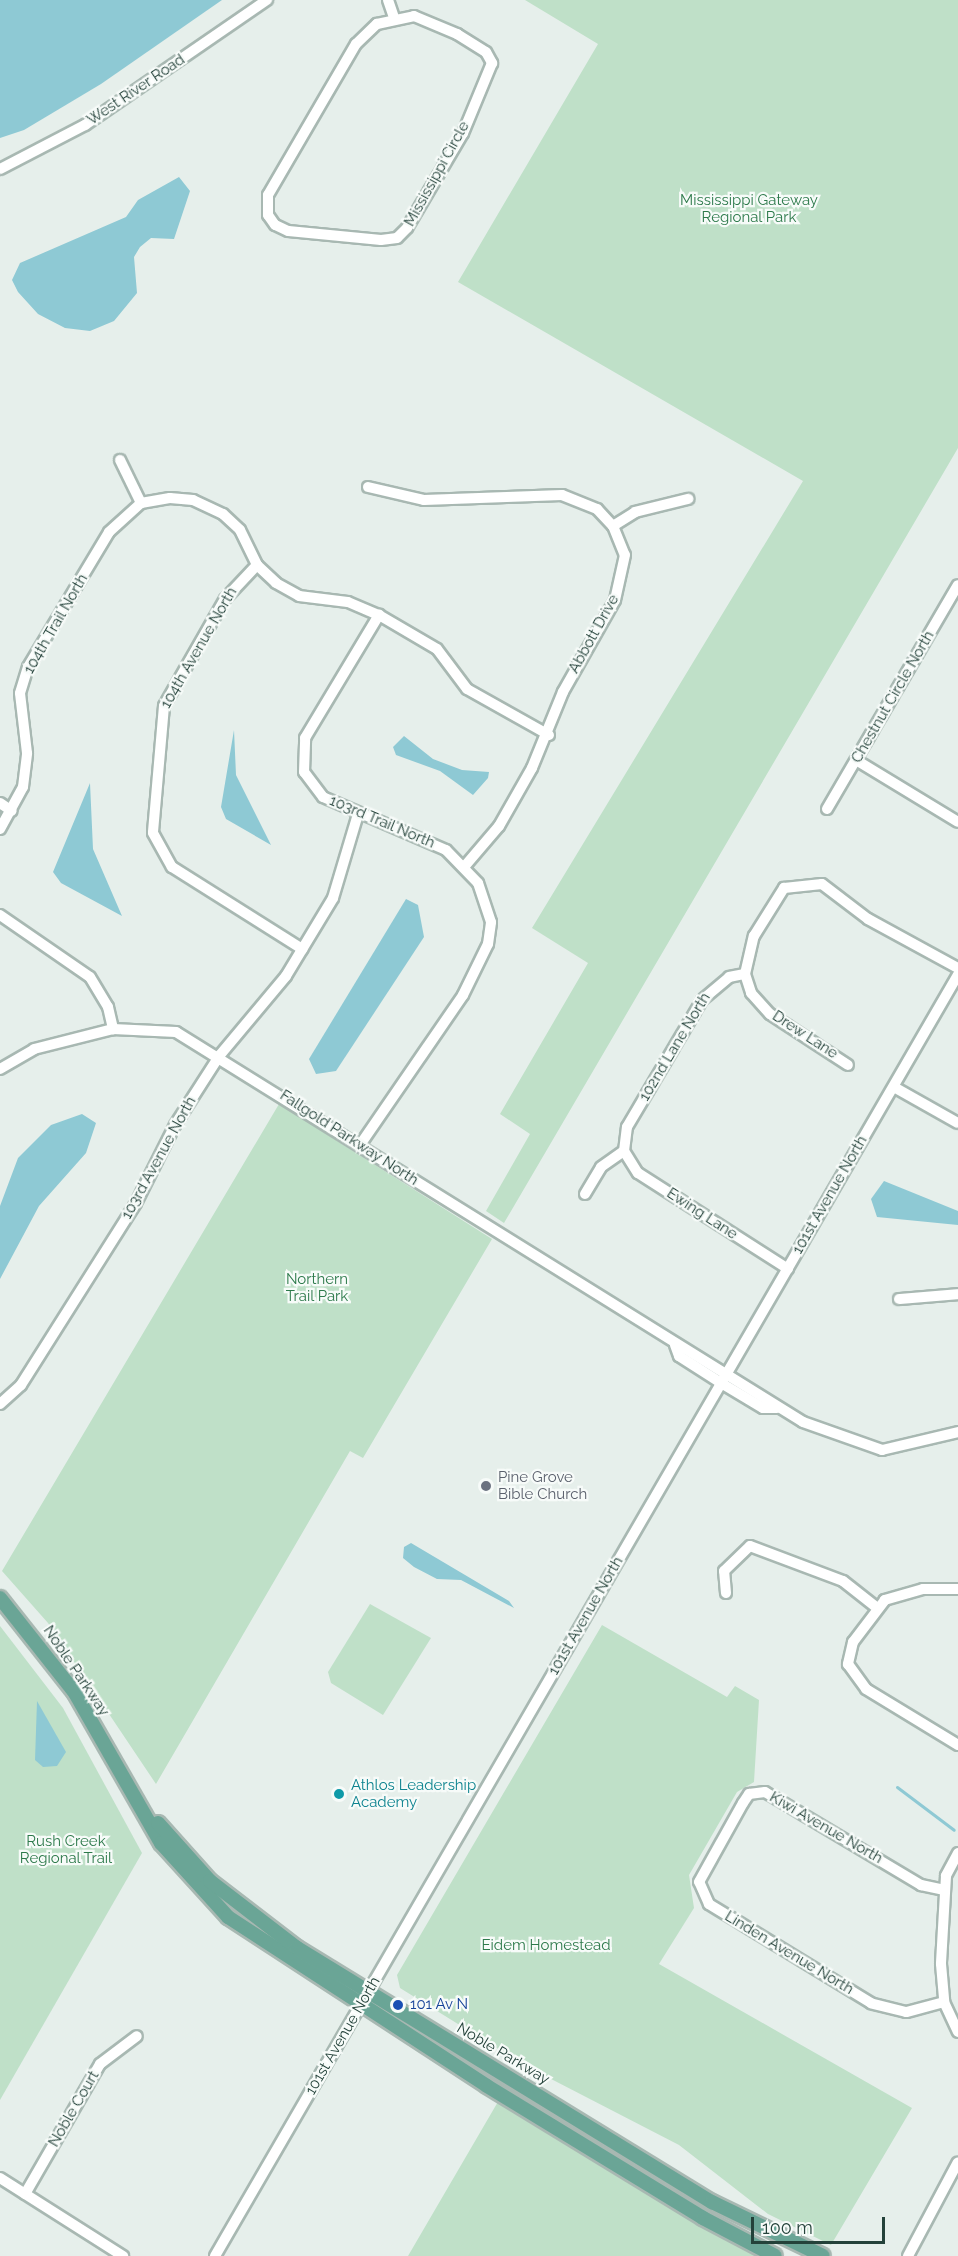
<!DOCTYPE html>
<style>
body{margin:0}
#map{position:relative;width:958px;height:2256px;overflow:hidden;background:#e6efeb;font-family:Raleway,sans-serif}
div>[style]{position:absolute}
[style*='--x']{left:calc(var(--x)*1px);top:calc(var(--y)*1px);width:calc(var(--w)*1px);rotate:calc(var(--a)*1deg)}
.green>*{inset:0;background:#bfe0c8}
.water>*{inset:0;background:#8ec9d4}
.stream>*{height:3px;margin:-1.5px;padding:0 1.5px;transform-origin:1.5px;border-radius:1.5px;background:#8ec9d4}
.roads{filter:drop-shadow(2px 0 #a8b8b2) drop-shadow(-2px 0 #a8b8b2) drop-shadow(0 2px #a8b8b2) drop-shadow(0 -2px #a8b8b2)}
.minor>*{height:10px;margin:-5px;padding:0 5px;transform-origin:5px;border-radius:5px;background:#fff}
.major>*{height:14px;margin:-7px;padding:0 7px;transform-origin:7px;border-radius:7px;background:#6aa596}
.dots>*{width:16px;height:16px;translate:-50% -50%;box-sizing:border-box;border:3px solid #f7fbf9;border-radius:50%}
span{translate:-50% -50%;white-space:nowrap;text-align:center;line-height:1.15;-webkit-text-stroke:4.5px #f7fbf9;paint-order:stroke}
.street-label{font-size:15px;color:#24423a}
.park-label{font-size:15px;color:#2d7a4b}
.worship-label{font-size:15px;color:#5b616d}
.left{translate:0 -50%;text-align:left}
.culture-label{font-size:15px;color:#0d838f}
.transit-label{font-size:15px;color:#164399}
.scale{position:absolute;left:751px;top:2217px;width:134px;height:27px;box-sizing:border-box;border:3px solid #24423a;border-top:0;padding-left:8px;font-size:18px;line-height:21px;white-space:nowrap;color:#24423a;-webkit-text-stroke:4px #f7fbf9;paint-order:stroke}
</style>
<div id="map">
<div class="green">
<i style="clip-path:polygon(525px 0,958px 0,958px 448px,504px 1223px,486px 1211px,530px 1134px,500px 1114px,588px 963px,532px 928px,803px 481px,458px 282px,598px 44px)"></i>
<i style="clip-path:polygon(279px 1104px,492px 1239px,363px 1458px,350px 1451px,156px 1784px,48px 1623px,2px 1571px)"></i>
<i style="clip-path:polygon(370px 1604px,431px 1638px,383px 1715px,331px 1683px,328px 1672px)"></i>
<i style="clip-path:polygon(602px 1625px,727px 1697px,735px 1686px,759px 1700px,754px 1782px,737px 1792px,689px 1875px,694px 1908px,659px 1964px,912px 2108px,831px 2245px,768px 2214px,679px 2145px,524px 2065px,400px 1988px,397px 1975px)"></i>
<i style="clip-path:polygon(0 1626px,63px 1708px,142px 1853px,0 2100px)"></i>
<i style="clip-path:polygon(499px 2100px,722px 2236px,761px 2256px,408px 2256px)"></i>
</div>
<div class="water">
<i style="clip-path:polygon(0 0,222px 0,101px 84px,24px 130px,0 138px)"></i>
<i style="clip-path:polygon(179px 177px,190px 191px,174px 239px,151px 238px,140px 247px,134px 257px,137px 293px,114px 321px,90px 331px,65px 328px,38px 314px,18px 292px,12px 280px,20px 263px,126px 217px,138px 200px)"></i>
<i style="clip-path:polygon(234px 730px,236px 775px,271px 845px,226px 819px,221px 807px)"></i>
<i style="clip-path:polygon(404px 736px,433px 759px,462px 770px,489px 772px,488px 778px,473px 795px,440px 771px,396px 755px,393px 747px)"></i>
<i style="clip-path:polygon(90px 783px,93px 849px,122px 916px,61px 883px,53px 872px)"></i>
<i style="clip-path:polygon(406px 899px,418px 905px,424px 937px,336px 1071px,316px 1074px,309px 1059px)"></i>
<i style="clip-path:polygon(82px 1114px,96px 1123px,86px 1153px,39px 1206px,0 1279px,0 1206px,18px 1158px,51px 1125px)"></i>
<i style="clip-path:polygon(884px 1181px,958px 1211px,958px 1225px,877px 1217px,871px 1199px)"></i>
<i style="clip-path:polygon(411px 1543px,509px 1601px,514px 1608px,461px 1580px,437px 1579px,414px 1567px,403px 1558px,404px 1547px)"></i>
<i style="clip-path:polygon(37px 1701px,66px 1752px,57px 1766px,43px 1767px,35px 1760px)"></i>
</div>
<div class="stream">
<i style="--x:897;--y:1787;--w:71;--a:37"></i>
</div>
<div class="roads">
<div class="minor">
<i style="--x:388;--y:0;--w:18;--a:71"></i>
<i style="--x:414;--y:16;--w:47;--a:22.7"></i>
<i style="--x:457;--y:34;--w:34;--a:32"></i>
<i style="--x:486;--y:52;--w:13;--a:61"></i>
<i style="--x:492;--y:63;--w:76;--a:112.5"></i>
<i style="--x:463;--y:133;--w:110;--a:120.5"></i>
<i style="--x:407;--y:228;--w:14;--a:135"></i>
<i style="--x:397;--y:238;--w:16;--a:173"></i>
<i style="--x:381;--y:240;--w:93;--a:-174.5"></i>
<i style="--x:288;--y:231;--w:14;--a:-155"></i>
<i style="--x:275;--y:225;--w:12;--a:-125"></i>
<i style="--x:268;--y:215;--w:20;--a:-90"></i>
<i style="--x:268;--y:195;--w:175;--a:-59.8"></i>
<i style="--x:356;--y:44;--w:29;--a:-44"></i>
<i style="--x:377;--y:24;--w:38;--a:-12"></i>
<i style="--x:0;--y:169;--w:96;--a:-27.4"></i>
<i style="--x:85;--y:125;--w:221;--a:-34.5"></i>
<i style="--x:120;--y:460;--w:48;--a:64"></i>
<i style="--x:368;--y:487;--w:57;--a:13.1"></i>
<i style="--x:424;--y:500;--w:138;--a:-2.1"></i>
<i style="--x:562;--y:495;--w:38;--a:22"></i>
<i style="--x:597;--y:509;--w:23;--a:47"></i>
<i style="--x:613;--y:526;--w:31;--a:68"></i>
<i style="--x:625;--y:555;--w:46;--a:102.5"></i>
<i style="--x:615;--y:600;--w:106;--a:119.5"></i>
<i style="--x:563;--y:692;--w:82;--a:112.2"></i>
<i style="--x:532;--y:768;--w:67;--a:119.6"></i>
<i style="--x:499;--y:826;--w:52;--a:130.4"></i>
<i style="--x:613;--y:526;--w:26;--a:-32"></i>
<i style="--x:635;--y:512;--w:55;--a:-13.8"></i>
<i style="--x:257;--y:565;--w:47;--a:133.3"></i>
<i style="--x:225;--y:599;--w:123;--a:119.7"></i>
<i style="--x:164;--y:706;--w:127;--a:95"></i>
<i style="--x:153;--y:833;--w:39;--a:61"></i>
<i style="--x:172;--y:867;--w:154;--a:32.2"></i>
<i style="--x:856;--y:760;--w:119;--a:31.3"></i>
<i style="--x:0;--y:803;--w:14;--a:34"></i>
<i style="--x:827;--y:809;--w:259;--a:-59.7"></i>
<i style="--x:0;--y:829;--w:48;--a:-61.3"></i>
<i style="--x:23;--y:787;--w:34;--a:-83"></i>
<i style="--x:27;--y:753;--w:60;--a:-96.7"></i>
<i style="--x:20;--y:693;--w:27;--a:-73"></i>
<i style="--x:28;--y:667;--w:157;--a:-59"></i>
<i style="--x:109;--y:532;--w:43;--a:-42.2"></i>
<i style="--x:141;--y:503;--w:29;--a:-10"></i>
<i style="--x:170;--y:498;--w:23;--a:5"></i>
<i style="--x:193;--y:500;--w:33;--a:25"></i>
<i style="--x:223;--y:514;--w:23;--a:43"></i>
<i style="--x:240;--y:530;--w:39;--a:64"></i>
<i style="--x:257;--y:565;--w:26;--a:43"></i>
<i style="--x:276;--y:583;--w:26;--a:29"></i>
<i style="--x:299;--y:596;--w:49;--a:7"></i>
<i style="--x:348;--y:602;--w:34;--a:23"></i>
<i style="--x:379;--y:615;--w:67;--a:30.4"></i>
<i style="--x:437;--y:649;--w:50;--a:53.1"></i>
<i style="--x:467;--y:689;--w:94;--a:29.3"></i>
<i style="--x:0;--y:915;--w:109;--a:34.6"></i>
<i style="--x:90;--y:977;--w:35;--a:59"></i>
<i style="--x:108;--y:1007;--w:23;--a:77"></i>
<i style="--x:745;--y:974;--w:20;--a:72"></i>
<i style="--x:751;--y:993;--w:28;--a:48"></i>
<i style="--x:770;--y:1014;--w:93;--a:33.2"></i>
<i style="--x:0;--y:1069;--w:39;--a:-30"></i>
<i style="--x:34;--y:1049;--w:81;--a:-14.2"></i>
<i style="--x:113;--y:1029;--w:63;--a:2.7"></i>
<i style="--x:176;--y:1032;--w:738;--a:31.88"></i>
<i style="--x:803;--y:1422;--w:84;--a:19.5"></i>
<i style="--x:882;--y:1450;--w:78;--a:-13.3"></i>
<i style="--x:894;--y:1087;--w:73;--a:29.4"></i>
<i style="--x:360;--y:1145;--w:182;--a:-55.5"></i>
<i style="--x:463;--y:995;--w:57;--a:-63.9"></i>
<i style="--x:488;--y:944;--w:22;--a:-82"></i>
<i style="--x:491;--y:922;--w:41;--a:-108.4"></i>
<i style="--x:478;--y:883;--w:46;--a:-134.1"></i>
<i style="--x:446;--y:850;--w:134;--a:-156.7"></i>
<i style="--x:323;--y:797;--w:31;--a:-127"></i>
<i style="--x:304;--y:772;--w:34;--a:-88"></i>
<i style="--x:305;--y:738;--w:144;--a:-59"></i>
<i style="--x:624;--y:1151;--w:26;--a:58"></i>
<i style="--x:638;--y:1173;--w:178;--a:32.6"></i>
<i style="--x:585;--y:1194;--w:31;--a:-59"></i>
<i style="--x:601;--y:1167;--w:28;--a:-35"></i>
<i style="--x:624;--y:1151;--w:24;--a:-83"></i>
<i style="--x:627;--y:1127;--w:147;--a:-59.4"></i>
<i style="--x:702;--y:1000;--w:35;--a:-40"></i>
<i style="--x:729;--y:977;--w:16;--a:-11"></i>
<i style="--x:745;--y:974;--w:39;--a:-77"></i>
<i style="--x:754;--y:936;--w:57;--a:-58"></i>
<i style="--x:784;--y:888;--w:38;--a:-6"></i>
<i style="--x:822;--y:884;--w:58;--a:37.3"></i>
<i style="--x:868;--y:919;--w:102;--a:28.6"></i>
<i style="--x:899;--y:1299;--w:59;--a:-4.8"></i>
<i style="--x:675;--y:1345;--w:12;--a:70"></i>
<i style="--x:679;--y:1356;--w:50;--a:32.7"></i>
<i style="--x:721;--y:1383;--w:49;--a:30.8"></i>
<i style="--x:763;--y:1408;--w:14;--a:0"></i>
<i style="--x:0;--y:1404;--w:28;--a:-42"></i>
<i style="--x:21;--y:1385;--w:215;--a:-57.7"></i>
<i style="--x:136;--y:1203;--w:87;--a:-63.4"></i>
<i style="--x:175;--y:1125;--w:83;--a:-57.3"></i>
<i style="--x:220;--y:1055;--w:103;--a:-50.1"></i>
<i style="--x:286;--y:976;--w:91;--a:-58.9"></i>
<i style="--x:333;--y:898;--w:88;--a:-73.4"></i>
<i style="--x:958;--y:1589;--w:35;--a:180"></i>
<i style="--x:923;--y:1589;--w:40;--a:164"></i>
<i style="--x:885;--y:1600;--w:53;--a:127.3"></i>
<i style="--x:853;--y:1642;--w:23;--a:103"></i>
<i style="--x:848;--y:1664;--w:31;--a:54"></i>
<i style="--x:866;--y:1689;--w:108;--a:31.3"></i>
<i style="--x:726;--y:1593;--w:22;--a:-95"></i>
<i style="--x:724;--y:1571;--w:36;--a:-44"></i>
<i style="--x:750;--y:1546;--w:99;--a:20.6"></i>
<i style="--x:843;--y:1581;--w:42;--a:38.2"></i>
<i style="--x:958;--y:1853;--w:26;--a:118"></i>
<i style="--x:946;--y:1876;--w:88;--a:93.3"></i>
<i style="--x:941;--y:1964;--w:38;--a:85"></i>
<i style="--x:944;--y:2002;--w:33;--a:65"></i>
<i style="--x:944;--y:2002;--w:39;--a:165"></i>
<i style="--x:906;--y:2012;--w:36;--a:-166"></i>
<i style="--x:871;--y:2003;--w:190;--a:-148.6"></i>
<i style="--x:709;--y:1904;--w:24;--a:-114"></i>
<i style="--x:699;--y:1882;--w:90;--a:-60.9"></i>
<i style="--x:743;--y:1803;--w:11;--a:-56"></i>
<i style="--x:749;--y:1794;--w:16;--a:-7"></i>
<i style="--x:765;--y:1792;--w:182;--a:30.8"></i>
<i style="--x:921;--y:1885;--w:24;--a:12"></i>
<i style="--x:0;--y:2178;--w:146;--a:32.4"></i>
<i style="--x:25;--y:2194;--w:150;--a:-60"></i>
<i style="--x:100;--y:2064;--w:46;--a:-37.1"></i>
<i style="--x:215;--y:2256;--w:1481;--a:-59.89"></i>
<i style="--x:908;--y:2256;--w:106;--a:-62"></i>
</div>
<div class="major">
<i style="--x:0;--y:1598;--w:121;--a:51.7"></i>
<i style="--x:75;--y:1693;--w:173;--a:60.2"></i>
<i style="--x:161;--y:1843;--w:100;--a:47.8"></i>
<i style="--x:228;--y:1917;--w:309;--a:33.1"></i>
<i style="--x:487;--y:2086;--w:253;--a:31.4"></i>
<i style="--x:703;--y:2218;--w:81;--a:27.8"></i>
<i style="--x:158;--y:1823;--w:78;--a:48.1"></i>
<i style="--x:210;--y:1881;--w:110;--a:37.6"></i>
<i style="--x:297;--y:1948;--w:487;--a:31.5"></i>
<i style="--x:712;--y:2202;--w:123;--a:25.9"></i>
</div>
</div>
<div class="dots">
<i style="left:486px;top:1486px;background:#6b7280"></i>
<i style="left:339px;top:1794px;background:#0f9aa8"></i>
<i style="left:398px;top:2005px;background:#1a4fb4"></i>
</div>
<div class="street-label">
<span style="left:136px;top:90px;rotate:-34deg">West River Road</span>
<span style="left:437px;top:174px;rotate:-61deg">Mississippi Circle</span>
<span style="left:56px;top:624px;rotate:-60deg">104th Trail North</span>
<span style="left:594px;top:634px;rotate:-61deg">Abbott Drive</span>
<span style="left:199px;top:648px;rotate:-60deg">104th Avenue North</span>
<span style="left:893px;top:697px;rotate:-60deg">Chestnut Circle North</span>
<span style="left:382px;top:822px;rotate:23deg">103rd Trail North</span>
<span style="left:805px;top:1035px;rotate:33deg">Drew Lane</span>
<span style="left:675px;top:1047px;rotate:-59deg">102nd Lane North</span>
<span style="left:349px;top:1138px;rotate:33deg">Fallgold Parkway North</span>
<span style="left:159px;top:1158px;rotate:-61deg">103rd Avenue North</span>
<span style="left:830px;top:1195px;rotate:-60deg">101st Avenue North</span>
<span style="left:702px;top:1214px;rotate:33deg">Ewing Lane</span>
<span style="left:586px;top:1616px;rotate:-60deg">101st Avenue North</span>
<span style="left:76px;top:1671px;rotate:56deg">Noble Parkway</span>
<span style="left:826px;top:1828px;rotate:30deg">Kiwi Avenue North</span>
<span style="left:789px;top:1953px;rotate:31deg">Linden Avenue North</span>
<span style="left:343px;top:2036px;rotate:-60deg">101st Avenue North</span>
<span style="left:503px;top:2054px;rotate:31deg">Noble Parkway</span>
<span style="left:74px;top:2109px;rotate:-60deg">Noble Court</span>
</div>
<div class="park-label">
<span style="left:749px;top:209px">Mississippi Gateway<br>Regional Park</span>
<span style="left:317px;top:1288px">Northern<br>Trail Park</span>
<span style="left:66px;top:1850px">Rush Creek<br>Regional Trail</span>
<span style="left:546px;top:1946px">Eidem Homestead</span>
</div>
<div class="worship-label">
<span class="left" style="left:498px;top:1486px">Pine Grove<br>Bible Church</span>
</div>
<div class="culture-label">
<span class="left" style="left:351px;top:1794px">Athlos Leadership<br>Academy</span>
</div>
<div class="transit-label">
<span class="left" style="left:410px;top:2005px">101 Av N</span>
</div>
<div class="scale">100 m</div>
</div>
